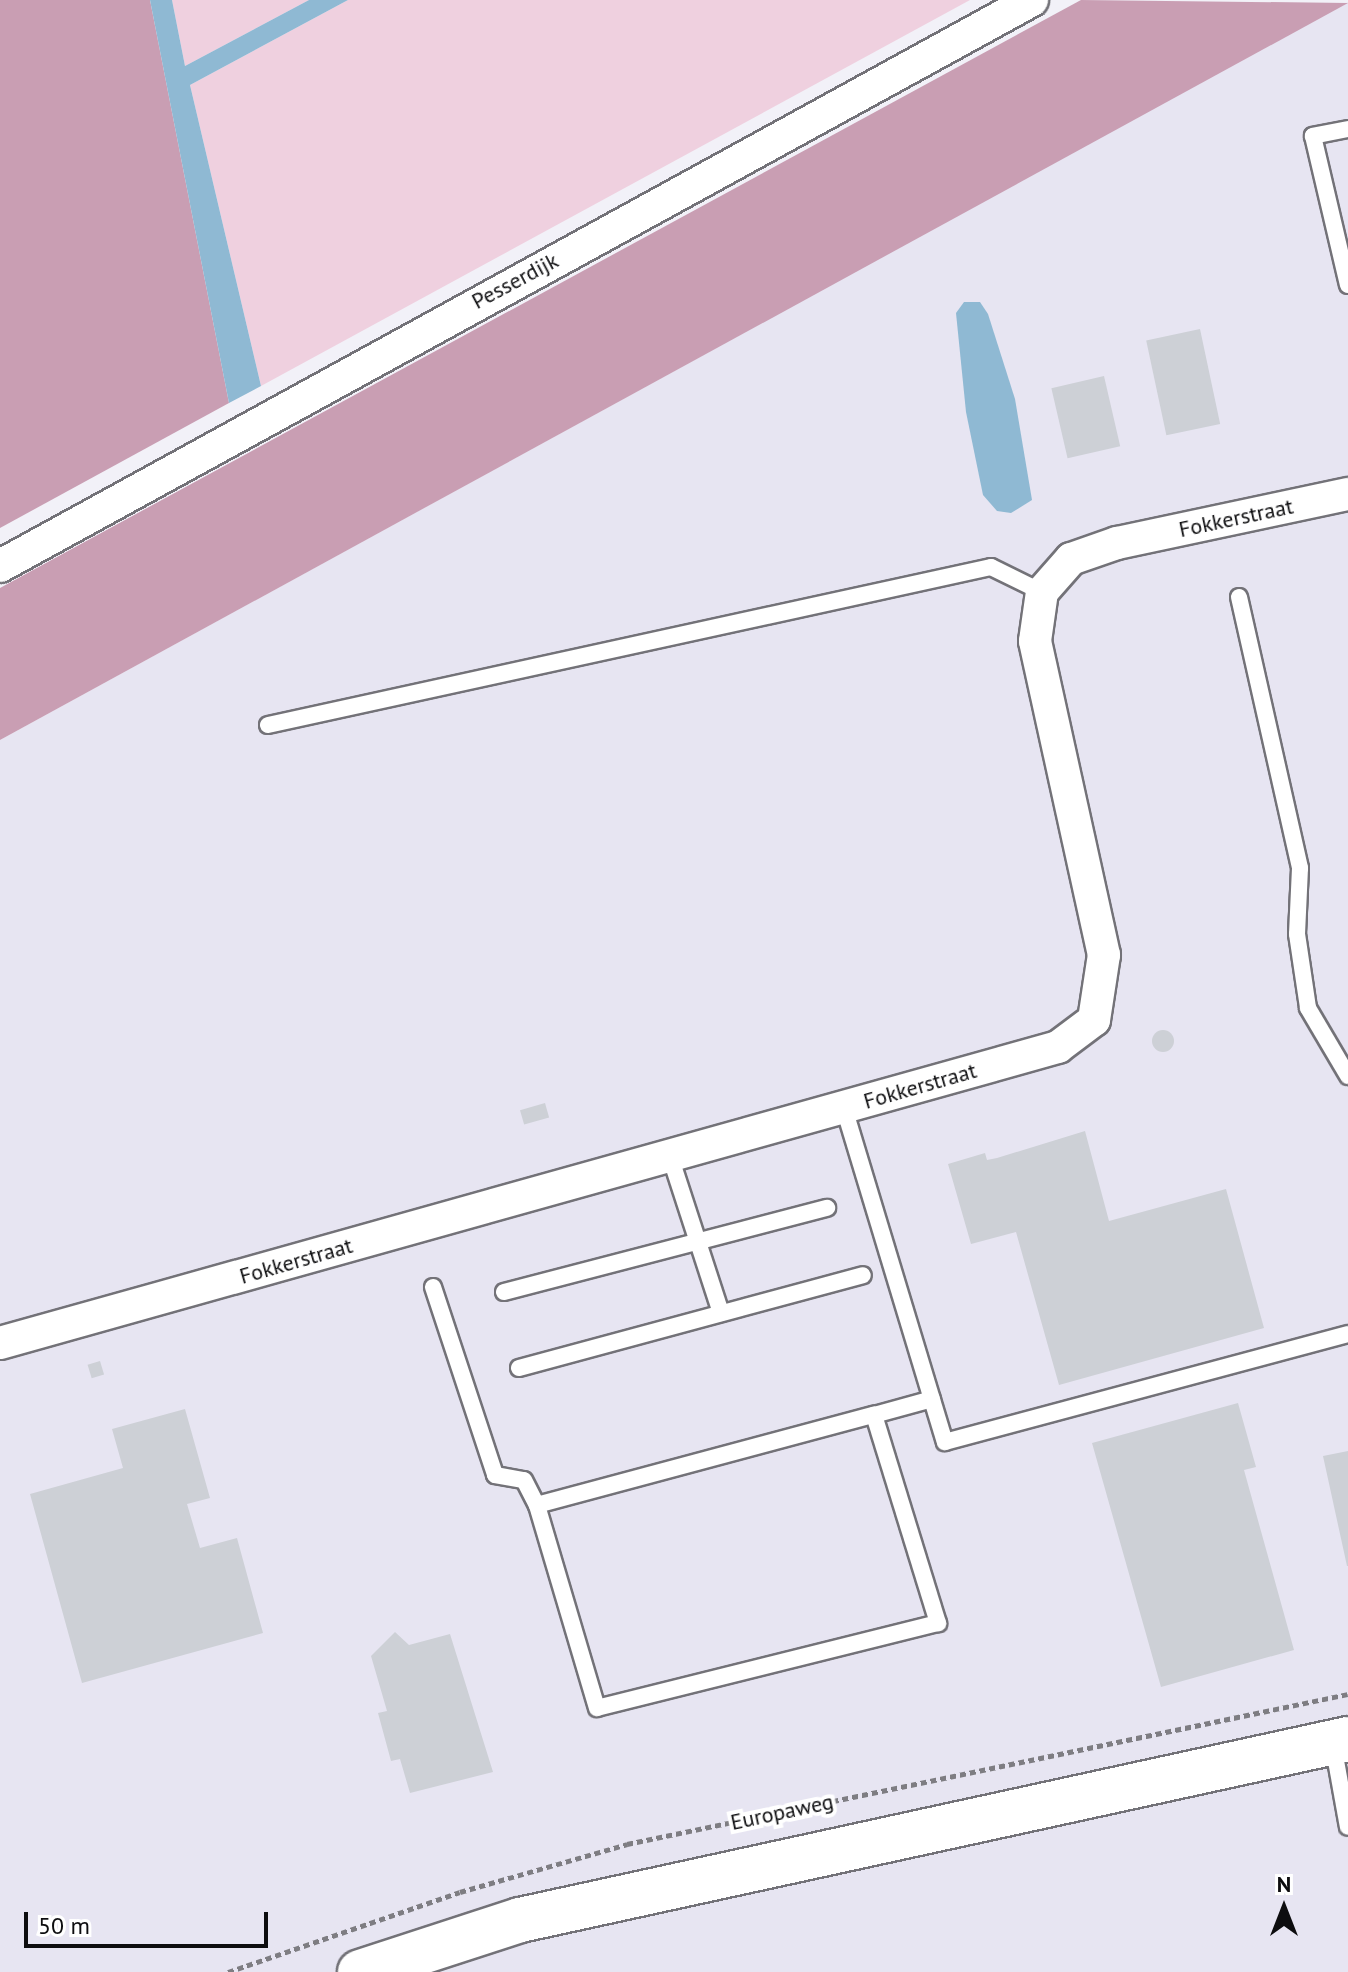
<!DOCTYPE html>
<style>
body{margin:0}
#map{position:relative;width:1348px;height:1972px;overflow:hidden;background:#f2f1f8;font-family:"PT Sans",sans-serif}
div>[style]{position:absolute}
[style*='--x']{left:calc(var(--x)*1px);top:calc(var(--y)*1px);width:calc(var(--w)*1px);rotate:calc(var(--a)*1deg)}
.built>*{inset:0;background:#e7e5f2}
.green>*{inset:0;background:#efd0df}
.forest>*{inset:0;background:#c99eb3}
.water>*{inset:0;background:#8fb9d3}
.building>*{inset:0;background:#cdd0d6;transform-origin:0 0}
.round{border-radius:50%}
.path>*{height:5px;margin-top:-2.5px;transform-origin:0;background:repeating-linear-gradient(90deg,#7e7d82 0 6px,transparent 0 10px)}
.roads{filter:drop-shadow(2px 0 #737278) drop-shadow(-2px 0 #737278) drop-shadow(0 2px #737278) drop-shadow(0 -2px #737278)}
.service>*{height:16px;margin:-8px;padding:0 8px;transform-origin:8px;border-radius:8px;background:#fff}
.minor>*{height:32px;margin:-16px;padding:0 16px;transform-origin:16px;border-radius:16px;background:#fff}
.primary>*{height:44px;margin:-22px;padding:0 22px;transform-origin:22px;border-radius:22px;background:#fff}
span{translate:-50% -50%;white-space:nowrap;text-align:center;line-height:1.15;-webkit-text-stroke:8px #fff;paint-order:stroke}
.street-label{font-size:22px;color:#0d0d0f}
.north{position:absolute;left:1244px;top:1868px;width:80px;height:80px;-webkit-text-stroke:6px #fff;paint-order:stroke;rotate:0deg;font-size:22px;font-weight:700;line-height:32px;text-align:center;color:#0d0d0f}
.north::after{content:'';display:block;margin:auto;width:28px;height:36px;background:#0d0d0f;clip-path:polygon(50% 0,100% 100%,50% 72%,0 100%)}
.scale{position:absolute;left:24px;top:1912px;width:244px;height:36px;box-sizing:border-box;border:4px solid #0d0d0f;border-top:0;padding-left:10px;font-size:24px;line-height:28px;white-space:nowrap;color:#0d0d0f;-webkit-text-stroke:6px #fff;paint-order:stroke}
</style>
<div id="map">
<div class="built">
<i style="clip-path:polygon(1348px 2px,1348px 1972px,0 1972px,0 740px)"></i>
</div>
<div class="green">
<i style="clip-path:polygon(172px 0,309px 0,185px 66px)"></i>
<i style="clip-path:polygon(348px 0,970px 0,261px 386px,190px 85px)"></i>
</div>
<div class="forest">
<i style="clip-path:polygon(0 0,150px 0,229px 403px,0 528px)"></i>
<i style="clip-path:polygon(1081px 0,1348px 3px,0 740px,0 588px)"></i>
</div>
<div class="water">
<i style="clip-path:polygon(150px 0,172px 0,185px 66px,309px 0,348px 0,190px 85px,261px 386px,229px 403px)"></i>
<i style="clip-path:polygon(964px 302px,980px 302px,988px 314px,1015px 399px,1032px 500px,1011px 513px,997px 511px,983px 495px,966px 412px,956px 313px)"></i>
</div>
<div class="building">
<i style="left:1200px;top:329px;width:97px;height:55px;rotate:78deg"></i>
<i style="left:1104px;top:376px;width:72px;height:54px;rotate:77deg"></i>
<i class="round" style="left:1152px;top:1030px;width:22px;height:22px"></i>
<i style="left:545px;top:1103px;width:15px;height:26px;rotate:74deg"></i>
<i style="clip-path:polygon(1085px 1131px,1109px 1221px,1226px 1189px,1264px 1328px,1059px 1385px,1016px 1232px,971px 1244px,948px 1164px,985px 1153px,987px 1160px,997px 1158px)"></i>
<i style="left:100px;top:1361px;width:14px;height:13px;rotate:73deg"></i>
<i style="clip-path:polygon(1238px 1403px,1256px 1467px,1244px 1470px,1294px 1650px,1161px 1687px,1092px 1443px)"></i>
<i style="clip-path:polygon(185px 1409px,210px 1498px,187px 1504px,200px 1548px,237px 1538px,263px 1633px,82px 1683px,30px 1494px,123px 1468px,112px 1429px)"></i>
<i style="clip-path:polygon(1348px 1451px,1348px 1566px,1347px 1566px,1323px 1456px)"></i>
<i style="clip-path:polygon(395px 1632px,409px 1645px,450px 1634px,493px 1772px,410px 1793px,400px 1759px,391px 1761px,378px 1713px,387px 1711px,371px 1656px)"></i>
</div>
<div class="path">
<i style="--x:228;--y:1972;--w:245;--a:-19"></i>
<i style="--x:460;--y:1892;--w:174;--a:-16"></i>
<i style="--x:627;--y:1844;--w:736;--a:-11.75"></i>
</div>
<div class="roads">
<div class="service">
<i style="--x:1348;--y:129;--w:36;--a:169"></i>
<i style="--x:1313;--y:136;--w:153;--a:76.8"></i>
<i style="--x:1239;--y:597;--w:278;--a:77.3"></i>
<i style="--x:1300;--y:868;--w:66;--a:92.6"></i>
<i style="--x:1297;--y:934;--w:75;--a:81.5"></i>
<i style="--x:1308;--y:1008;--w:79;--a:59.5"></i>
<i style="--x:268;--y:725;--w:740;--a:-12.33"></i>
<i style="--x:991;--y:567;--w:57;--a:26.1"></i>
<i style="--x:844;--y:1108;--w:349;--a:73.2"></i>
<i style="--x:945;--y:1442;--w:417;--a:-15"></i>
<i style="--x:670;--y:1156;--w:165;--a:72"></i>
<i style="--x:433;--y:1287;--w:198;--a:71.7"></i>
<i style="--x:495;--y:1475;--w:29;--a:10"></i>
<i style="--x:524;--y:1480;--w:28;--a:63"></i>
<i style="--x:504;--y:1292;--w:334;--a:-14.6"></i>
<i style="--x:519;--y:1368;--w:356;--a:-15.1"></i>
<i style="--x:874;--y:1415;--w:218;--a:72.9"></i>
<i style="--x:938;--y:1623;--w:351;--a:166"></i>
<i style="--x:597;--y:1708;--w:212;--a:-106.5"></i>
<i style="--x:537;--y:1505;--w:349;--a:-15"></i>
<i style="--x:874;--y:1415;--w:60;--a:-15.4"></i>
<i style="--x:1333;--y:1744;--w:84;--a:79.8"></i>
</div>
<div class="minor">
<i style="--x:0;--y:566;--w:1177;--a:-28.74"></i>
<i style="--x:0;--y:1343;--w:1099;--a:-15.63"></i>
<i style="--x:1058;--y:1047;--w:45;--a:-36.9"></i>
<i style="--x:1094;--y:1020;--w:66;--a:-81.3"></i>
<i style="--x:1104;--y:955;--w:321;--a:-102.4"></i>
<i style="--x:1035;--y:641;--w:49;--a:-81.9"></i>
<i style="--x:1042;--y:592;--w:44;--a:-48.7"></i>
<i style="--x:1071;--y:559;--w:49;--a:-19.2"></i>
<i style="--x:1117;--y:543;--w:236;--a:-12"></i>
</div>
<div class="primary">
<i style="--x:360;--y:1972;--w:168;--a:-18"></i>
<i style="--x:520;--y:1920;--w:848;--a:-12.33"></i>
</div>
</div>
<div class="street-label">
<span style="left:515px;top:281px;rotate:-28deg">Pesserdijk</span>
<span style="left:1236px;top:518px;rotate:-12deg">Fokkerstraat</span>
<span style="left:920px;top:1086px;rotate:-16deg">Fokkerstraat</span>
<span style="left:296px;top:1261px;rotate:-16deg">Fokkerstraat</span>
<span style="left:782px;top:1812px;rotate:-12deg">Europaweg</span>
</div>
<div class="north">N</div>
<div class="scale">50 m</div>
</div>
